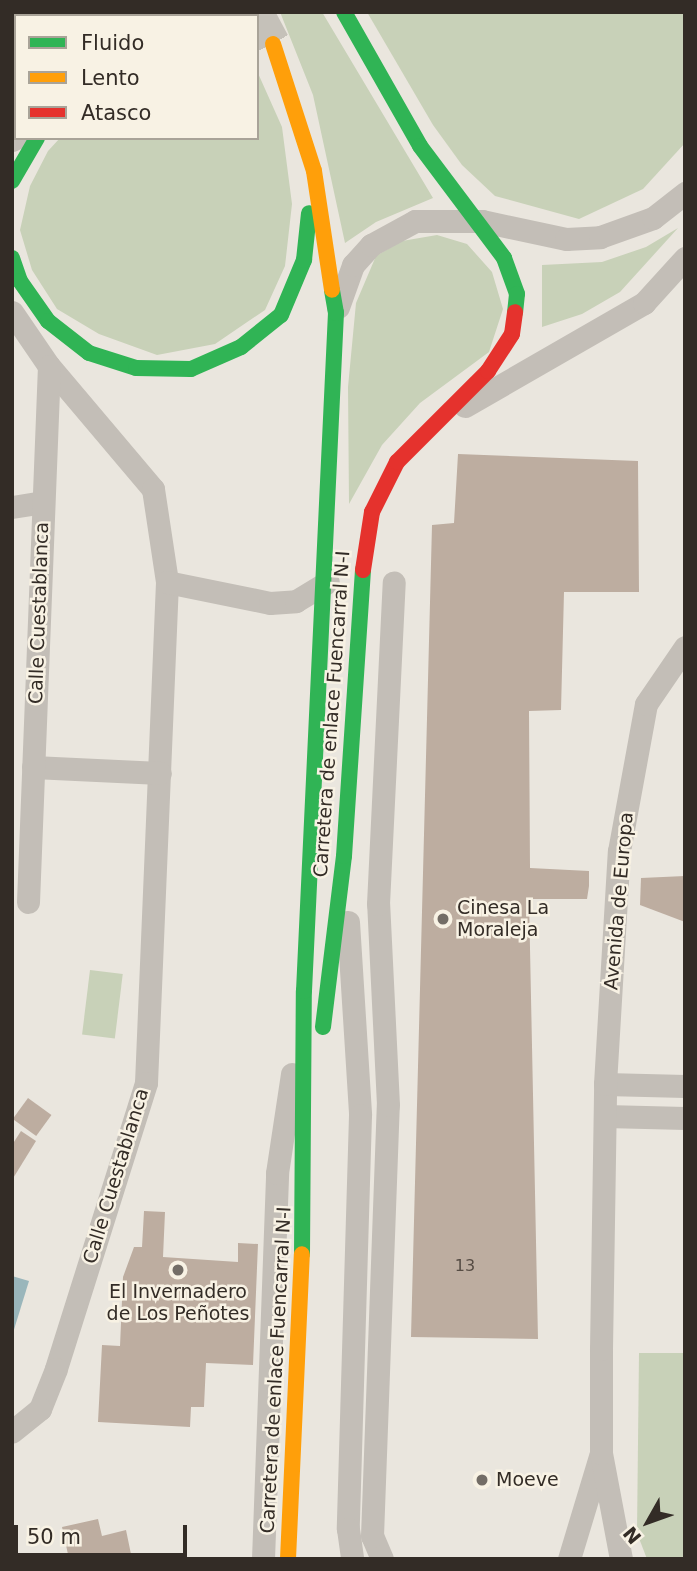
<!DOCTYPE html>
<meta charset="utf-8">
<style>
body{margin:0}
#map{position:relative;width:697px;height:1571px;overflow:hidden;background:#eae6de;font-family:"DejaVu Sans",sans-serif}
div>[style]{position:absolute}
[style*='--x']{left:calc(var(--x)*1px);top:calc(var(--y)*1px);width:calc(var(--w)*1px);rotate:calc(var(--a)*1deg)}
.green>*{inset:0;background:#c8d1b8;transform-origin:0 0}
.water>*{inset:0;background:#9ab6bb}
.building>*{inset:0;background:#bdada0;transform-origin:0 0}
.primary-tunnel>*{height:35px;margin-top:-17.5px;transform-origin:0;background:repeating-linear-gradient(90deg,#c5c1b9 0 35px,transparent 0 53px)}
.street>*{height:23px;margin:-11.5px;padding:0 11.5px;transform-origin:11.5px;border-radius:11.5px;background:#c3beb7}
.fast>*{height:16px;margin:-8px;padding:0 8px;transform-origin:8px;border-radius:8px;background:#30b455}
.slow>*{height:16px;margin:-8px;padding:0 8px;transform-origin:8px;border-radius:8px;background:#ff9f0a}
.jam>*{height:16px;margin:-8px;padding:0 8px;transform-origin:8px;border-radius:8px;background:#e5322d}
.dots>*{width:19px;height:19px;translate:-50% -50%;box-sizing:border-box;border:4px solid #f8f2e4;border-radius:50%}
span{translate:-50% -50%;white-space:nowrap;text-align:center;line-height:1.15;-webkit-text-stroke:5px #f8f2e4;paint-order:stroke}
.number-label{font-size:16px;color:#564c44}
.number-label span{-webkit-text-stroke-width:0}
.street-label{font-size:19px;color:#332c26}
.poi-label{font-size:19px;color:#332c26}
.left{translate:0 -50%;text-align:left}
.frame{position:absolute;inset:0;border:14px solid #332c26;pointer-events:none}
.legend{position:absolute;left:14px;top:14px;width:245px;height:126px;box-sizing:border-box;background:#f8f2e4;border:2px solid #a9a398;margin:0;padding:9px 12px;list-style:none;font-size:21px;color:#332c26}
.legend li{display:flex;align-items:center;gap:14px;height:35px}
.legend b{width:35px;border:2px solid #a9a398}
.north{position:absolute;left:613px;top:1487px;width:70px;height:70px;-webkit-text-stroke:5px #f8f2e4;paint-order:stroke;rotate:230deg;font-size:19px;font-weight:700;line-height:28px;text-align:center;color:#332c26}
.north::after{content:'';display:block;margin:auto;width:24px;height:32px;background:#332c26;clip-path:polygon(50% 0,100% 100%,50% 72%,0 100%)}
.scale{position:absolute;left:14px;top:1525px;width:173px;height:32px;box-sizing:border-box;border:4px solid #332c26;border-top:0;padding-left:9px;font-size:21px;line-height:24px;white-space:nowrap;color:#332c26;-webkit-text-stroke:5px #f8f2e4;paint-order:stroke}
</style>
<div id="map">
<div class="green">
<i style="clip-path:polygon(280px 12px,322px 12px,433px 198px,376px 222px,345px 243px,313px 95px)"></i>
<i style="clip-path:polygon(367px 12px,685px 12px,685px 143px,643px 189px,579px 219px,495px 196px,462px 165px,433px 125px)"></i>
<i style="clip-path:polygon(257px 71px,282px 127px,292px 204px,285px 266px,265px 310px,215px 344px,157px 355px,99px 334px,57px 309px,32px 270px,20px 230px,30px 186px,48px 151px,60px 138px,257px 138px)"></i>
<i style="clip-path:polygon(678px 228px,620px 292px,582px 314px,542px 327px,542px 265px,602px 262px,646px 247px)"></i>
<i style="clip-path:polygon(437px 235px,467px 244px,492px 272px,503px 309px,489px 352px,420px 403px,382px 445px,349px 504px,348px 387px,356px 303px,376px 256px,402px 241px)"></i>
<i style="left:90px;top:970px;width:33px;height:65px;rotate:7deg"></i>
<i style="clip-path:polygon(639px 1353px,685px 1353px,685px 1559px,647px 1559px,637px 1533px)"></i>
</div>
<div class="water">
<i style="clip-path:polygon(12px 1276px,29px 1281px,12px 1336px)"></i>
</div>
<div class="building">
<i style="clip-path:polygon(458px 454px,638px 461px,639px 592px,564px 592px,561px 710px,529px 711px,530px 868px,589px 871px,589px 886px,587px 899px,529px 899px,538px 1339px,411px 1337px,432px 525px,454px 523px)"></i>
<i style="clip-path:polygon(685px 876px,685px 922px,640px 905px,641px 878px)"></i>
<i style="left:28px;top:1098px;width:29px;height:26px;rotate:36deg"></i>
<i style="clip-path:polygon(21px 1131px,36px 1141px,12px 1180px,12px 1145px)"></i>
<i style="clip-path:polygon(144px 1211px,165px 1212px,163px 1257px,238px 1262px,238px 1243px,258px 1244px,253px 1365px,206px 1363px,204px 1407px,191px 1407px,190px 1427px,98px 1422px,102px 1345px,120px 1346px,123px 1277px,134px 1247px,142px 1247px)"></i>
<i style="clip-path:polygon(98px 1519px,102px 1536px,126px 1530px,132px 1559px,69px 1559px,62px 1527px)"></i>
</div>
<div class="primary-tunnel">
<i style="--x:256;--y:12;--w:36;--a:62"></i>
</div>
<div class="street">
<i style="--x:12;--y:140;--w:4;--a:-27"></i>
<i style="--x:338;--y:307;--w:45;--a:-70.3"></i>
<i style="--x:353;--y:265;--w:27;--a:-48"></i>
<i style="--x:371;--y:245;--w:50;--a:-28.6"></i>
<i style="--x:415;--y:221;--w:67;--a:0"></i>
<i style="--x:482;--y:221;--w:86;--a:12.1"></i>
<i style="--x:566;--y:239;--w:34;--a:-3"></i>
<i style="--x:600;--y:237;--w:56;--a:-19.7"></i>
<i style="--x:653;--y:218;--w:41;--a:-38"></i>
<i style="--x:12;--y:312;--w:65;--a:55.6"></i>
<i style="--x:49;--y:366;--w:161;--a:49.8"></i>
<i style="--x:153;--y:489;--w:94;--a:81.4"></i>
<i style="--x:167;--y:582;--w:501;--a:92.4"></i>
<i style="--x:146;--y:1083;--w:300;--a:107.5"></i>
<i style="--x:56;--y:1369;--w:43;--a:111.8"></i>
<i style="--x:40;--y:1409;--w:36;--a:141"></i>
<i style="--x:465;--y:406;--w:207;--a:-29.9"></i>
<i style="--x:644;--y:303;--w:61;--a:-47.7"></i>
<i style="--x:12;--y:507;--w:31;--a:-9"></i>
<i style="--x:167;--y:582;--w:105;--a:11.5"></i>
<i style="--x:270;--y:603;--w:26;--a:-4"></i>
<i style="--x:296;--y:601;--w:37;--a:-31"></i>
<i style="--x:33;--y:767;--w:127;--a:2.7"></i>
<i style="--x:28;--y:902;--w:536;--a:-87.76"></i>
<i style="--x:348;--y:922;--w:193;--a:86.4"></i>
<i style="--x:360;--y:1115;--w:414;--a:91.7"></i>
<i style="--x:348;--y:1529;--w:30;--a:82"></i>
<i style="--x:605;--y:1084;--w:80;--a:1.4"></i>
<i style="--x:605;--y:1116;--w:80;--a:1.4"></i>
<i style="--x:263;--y:1559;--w:386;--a:-87.9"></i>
<i style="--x:277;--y:1173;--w:100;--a:-81.4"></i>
<i style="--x:382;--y:1559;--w:25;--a:-113"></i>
<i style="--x:372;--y:1536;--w:431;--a:-87.9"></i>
<i style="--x:388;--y:1105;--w:201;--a:-92.8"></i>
<i style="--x:378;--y:904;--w:322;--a:-87.2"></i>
<i style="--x:569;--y:1559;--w:108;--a:-73.2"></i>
<i style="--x:621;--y:1559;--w:108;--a:-100.7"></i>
<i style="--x:601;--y:1453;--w:104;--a:-90"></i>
<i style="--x:601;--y:1349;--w:265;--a:-89.1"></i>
<i style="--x:605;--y:1084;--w:233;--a:-86.6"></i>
<i style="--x:619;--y:851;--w:149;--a:-79.6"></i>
<i style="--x:646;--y:704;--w:69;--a:-55.6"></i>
</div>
<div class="fast">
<i style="--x:344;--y:12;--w:154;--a:60.4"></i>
<i style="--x:420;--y:146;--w:140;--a:53.1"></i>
<i style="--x:504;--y:258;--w:38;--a:70"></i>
<i style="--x:517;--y:294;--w:18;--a:96"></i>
<i style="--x:192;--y:16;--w:7;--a:-34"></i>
<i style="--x:12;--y:60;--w:4;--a:-27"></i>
<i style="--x:12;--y:119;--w:4;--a:-27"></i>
<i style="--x:12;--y:181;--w:50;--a:-59.8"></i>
<i style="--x:12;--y:258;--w:24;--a:71"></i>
<i style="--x:20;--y:281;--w:49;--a:55"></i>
<i style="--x:48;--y:321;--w:52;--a:38"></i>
<i style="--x:89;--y:353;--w:49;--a:17.7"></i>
<i style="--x:136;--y:368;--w:55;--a:1"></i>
<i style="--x:191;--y:369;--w:55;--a:-23.7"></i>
<i style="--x:241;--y:347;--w:51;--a:-38.7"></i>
<i style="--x:281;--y:315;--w:60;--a:-67.3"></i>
<i style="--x:304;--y:260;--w:47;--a:-83.9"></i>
<i style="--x:323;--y:1027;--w:172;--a:-83"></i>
<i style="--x:344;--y:856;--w:287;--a:-86.2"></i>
<i style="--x:302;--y:1254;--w:263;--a:-89.6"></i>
<i style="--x:304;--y:991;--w:679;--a:-87.3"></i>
<i style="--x:336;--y:313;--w:23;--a:-100"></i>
</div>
<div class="slow">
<i style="--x:88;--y:16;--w:7;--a:-34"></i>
<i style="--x:273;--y:44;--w:133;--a:72.1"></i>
<i style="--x:314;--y:171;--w:120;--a:81.4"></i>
<i style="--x:288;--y:1559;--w:305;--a:-87.4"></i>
</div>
<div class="jam">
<i style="--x:363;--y:570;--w:59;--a:-81.2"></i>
<i style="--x:372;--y:512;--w:56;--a:-63.4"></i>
<i style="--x:397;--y:462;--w:129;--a:-45"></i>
<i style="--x:488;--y:371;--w:44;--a:-57"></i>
<i style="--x:512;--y:334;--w:22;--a:-82"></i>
</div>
<div class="dots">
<i style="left:443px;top:919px;background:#736d66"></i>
<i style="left:178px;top:1270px;background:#736d66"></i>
<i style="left:482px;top:1480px;background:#736d66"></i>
</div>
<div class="number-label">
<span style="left:465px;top:1266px">13</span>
</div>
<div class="street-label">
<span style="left:39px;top:613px;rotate:-88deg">Calle Cuestablanca</span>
<span style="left:332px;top:714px;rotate:-86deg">Carretera de enlace Fuencarral N-I</span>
<span style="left:619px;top:901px;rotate:-85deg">Avenida de Europa</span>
<span style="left:116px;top:1176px;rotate:-73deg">Calle Cuestablanca</span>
<span style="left:276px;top:1370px;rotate:-87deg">Carretera de enlace Fuencarral N-I</span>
</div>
<div class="poi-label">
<span class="left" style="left:457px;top:919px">Cinesa La<br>Moraleja</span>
<span style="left:178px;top:1303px">El Invernadero<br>de Los Peñotes</span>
<span class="left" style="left:496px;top:1480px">Moeve</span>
</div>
<div class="frame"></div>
<ul class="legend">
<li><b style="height:9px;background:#30b455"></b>Fluido</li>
<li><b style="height:9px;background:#ff9f0a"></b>Lento</li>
<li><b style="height:9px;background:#e5322d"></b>Atasco</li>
</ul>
<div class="north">N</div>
<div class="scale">50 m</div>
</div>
